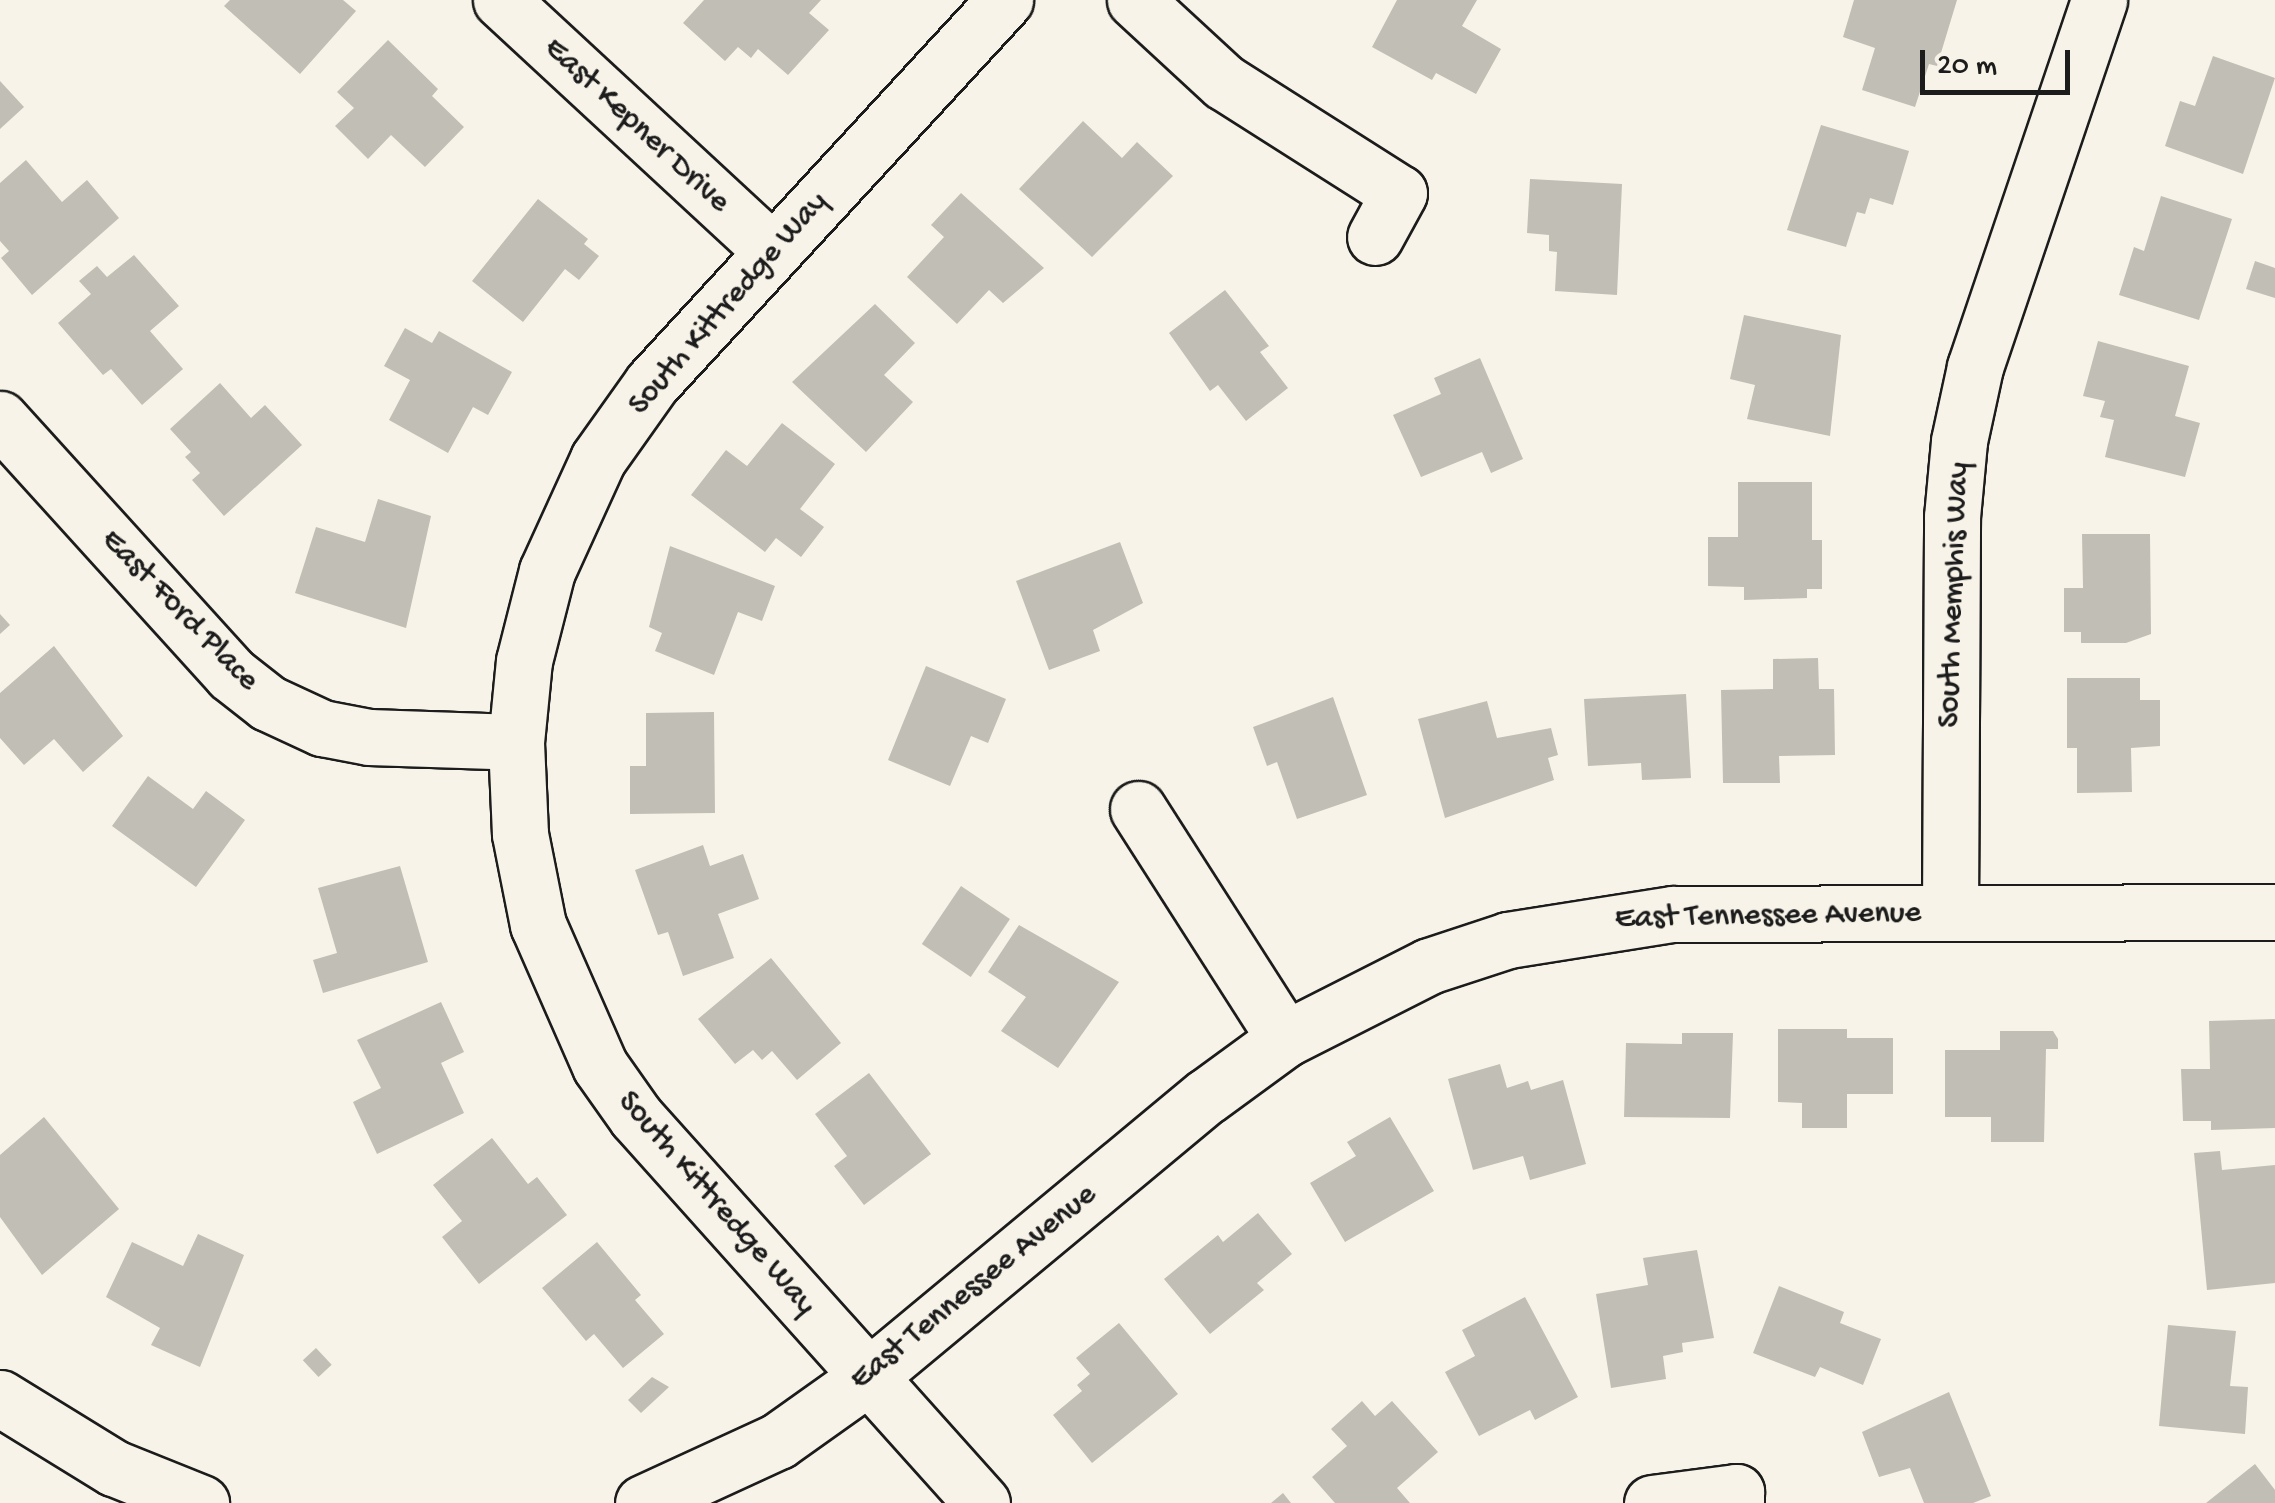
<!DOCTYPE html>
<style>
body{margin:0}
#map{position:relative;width:2275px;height:1503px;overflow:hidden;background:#f7f3e8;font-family:"Gochi Hand",sans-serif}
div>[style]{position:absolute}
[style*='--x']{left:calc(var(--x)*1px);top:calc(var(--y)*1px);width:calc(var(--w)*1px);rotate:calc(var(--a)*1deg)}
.building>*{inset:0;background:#c0beb5;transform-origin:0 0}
.roads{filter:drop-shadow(2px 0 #1c1c1c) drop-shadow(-2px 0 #1c1c1c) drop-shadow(0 2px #1c1c1c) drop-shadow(0 -2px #1c1c1c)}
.minor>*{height:55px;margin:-27.5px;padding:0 27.5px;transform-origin:27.5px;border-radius:27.5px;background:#f7f3e8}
span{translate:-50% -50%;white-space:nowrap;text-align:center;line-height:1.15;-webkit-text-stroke:8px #f7f3e8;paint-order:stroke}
.street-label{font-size:32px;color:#1c1c1c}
.scale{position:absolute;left:1920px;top:50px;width:150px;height:45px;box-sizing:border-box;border:5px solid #1c1c1c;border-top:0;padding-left:12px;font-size:30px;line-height:35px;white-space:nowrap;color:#1c1c1c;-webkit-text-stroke:8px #f7f3e8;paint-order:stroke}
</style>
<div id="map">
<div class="building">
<i style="clip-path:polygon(230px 0,343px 0,356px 11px,300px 74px,224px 6px)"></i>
<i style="clip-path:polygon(704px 0,821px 0,809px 13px,829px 30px,788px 75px,758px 49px,751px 58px,738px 47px,725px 61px,683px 23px)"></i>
<i style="clip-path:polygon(1397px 0,1477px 0,1462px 26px,1501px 49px,1476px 94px,1436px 73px,1432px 80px,1372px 47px)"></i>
<i style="clip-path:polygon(1854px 0,1957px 0,1937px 66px,1929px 64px,1915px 107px,1862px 90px,1875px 48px,1843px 37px)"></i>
<i style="clip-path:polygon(388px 40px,438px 89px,432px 96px,464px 127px,425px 167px,391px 135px,368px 159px,335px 126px,354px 108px,337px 92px)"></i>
<i style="clip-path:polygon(2213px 56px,2275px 78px,2243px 174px,2165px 146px,2180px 101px,2195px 106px)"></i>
<i style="clip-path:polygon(0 81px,24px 107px,0 129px)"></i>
<i style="clip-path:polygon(1083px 121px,1122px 158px,1137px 142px,1173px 176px,1092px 257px,1019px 189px)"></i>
<i style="clip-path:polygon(1821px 125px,1909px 151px,1893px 205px,1870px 198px,1865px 214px,1857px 212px,1846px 247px,1787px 230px)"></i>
<i style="clip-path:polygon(26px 160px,62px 202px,87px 180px,119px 218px,32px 295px,1px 258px,9px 251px,0 241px,0 183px)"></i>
<i style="clip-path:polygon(1530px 179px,1622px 184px,1617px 295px,1555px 291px,1557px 252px,1549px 251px,1549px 235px,1527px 233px)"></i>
<i style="clip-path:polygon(961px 193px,1044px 268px,1003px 303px,989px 290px,957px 324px,907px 277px,944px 237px,931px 225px)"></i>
<i style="clip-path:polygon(2161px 196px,2232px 219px,2199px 320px,2119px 295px,2134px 247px,2144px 251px)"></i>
<i style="clip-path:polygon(538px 199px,588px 239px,584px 244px,599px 256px,579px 280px,565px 269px,523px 322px,472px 281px)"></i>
<i style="clip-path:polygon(134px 255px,179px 306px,150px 331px,183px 369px,142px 405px,111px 369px,103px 375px,58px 323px,91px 294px,79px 281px,97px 266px,107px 277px)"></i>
<i style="clip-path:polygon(2255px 261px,2275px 268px,2275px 298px,2246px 289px)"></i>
<i style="clip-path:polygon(1225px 290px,1269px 346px,1260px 352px,1288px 388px,1246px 421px,1218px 385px,1210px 391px,1169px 333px)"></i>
<i style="clip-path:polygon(875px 304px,915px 343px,884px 375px,913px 402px,866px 452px,792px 382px)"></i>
<i style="clip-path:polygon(1744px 315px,1841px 335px,1830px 436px,1747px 419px,1755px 385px,1730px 379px)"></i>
<i style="clip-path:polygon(405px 328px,432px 343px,439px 331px,512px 372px,488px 415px,473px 407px,448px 453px,389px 420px,410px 380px,384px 366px)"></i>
<i style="clip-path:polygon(2098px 341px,2189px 366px,2175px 416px,2200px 423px,2185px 477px,2105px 457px,2114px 420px,2100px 417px,2105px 401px,2083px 396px)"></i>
<i style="clip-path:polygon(1480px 358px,1523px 459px,1491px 473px,1482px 452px,1421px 477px,1393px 415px,1441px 394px,1434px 378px)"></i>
<i style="clip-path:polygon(220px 383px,251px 418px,265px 405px,302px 445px,224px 516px,192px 480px,200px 473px,185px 457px,191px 452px,170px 429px)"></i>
<i style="clip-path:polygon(782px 423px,835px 464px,800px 509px,824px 527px,801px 557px,776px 538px,765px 552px,691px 495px,726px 450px,747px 466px)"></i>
<i style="clip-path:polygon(1738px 482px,1812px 482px,1812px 540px,1822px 540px,1822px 589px,1807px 589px,1807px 598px,1744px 600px,1744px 587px,1708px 586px,1708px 537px,1738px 537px)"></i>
<i style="clip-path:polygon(378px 499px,431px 516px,406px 628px,295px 593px,316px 527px,365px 542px)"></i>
<i style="clip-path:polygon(2082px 534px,2150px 534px,2151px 634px,2126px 643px,2081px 643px,2081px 632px,2064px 632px,2064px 588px,2083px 588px)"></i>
<i style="clip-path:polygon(1120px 542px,1143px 603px,1093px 630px,1100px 651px,1049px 670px,1016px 581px)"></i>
<i style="clip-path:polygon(670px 546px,775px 586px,762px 621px,738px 612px,714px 675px,655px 651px,662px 633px,649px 627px)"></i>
<i style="clip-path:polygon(0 614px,10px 625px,0 634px)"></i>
<i style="clip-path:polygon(54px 646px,123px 736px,83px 772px,54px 739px,24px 765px,0 738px,0 693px)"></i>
<i style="clip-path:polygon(1818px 658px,1819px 689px,1834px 689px,1835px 755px,1779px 756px,1780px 783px,1723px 783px,1721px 690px,1773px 689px,1773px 659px)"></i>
<i style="clip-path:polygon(926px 666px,1006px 699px,988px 743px,971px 736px,950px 786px,888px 760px)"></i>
<i style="clip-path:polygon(2067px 678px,2140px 678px,2140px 700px,2160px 700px,2160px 746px,2131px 748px,2132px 792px,2077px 793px,2077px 748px,2067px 748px)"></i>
<i style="clip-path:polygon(1686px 694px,1691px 778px,1642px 780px,1641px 763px,1588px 766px,1584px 699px)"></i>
<i style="clip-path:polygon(1333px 697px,1367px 795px,1297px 819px,1277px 762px,1267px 766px,1253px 727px)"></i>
<i style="clip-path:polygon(1487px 701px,1497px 738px,1551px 728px,1558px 755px,1548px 758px,1554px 780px,1445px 818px,1418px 719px)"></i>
<i style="clip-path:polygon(714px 712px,715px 813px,630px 814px,630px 766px,646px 766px,646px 713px)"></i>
<i style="clip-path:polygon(148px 776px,193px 809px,206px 791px,245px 820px,196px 887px,112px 826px)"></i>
<i style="clip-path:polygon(703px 845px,710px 866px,743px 854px,759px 899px,718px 914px,734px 958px,683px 976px,668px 932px,658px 935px,635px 870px)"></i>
<i style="clip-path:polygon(400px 866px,428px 962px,323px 993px,313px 960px,337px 953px,318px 888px)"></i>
<i style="left:961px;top:886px;width:59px;height:70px;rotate:34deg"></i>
<i style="clip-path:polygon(1019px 925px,1119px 982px,1058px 1068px,1001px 1031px,1026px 997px,988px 972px)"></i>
<i style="clip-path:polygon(771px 958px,841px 1043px,797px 1080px,772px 1051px,762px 1060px,753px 1050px,735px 1064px,698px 1019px)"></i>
<i style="clip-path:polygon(441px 1002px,464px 1052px,441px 1063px,464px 1113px,377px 1154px,353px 1102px,381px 1088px,357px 1040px)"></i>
<i style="clip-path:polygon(2275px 1019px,2275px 1128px,2211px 1130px,2211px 1121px,2183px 1121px,2181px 1069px,2210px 1069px,2209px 1021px)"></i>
<i style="clip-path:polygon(1778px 1029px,1847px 1029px,1847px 1038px,1893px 1038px,1893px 1094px,1847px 1094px,1847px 1128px,1802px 1128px,1802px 1103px,1778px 1102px)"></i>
<i style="clip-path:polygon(2000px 1031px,2053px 1031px,2058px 1039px,2058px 1049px,2046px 1049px,2044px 1142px,1991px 1142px,1991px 1117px,1945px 1117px,1945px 1050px,2000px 1050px)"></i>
<i style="clip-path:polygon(1682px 1033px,1733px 1033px,1730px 1118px,1624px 1117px,1626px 1043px,1682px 1044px)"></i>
<i style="clip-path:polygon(1500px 1064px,1507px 1088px,1528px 1081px,1531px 1090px,1563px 1080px,1586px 1164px,1530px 1180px,1523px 1156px,1473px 1170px,1448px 1079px)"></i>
<i style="clip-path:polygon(869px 1073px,931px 1154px,864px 1205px,834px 1166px,847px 1156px,815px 1114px)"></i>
<i style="clip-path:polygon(44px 1117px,119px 1209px,42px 1275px,0 1217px,0 1155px)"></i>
<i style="clip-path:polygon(1390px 1117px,1434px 1191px,1345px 1242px,1310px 1183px,1356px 1156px,1347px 1142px)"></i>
<i style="clip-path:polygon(492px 1138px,528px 1184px,537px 1177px,567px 1215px,479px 1284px,442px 1237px,462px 1221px,433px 1185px)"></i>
<i style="clip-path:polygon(2220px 1151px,2222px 1170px,2275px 1165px,2275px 1283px,2207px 1290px,2194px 1153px)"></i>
<i style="clip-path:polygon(1258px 1213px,1292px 1254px,1257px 1283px,1264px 1290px,1210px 1334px,1164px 1279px,1218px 1235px,1223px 1242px)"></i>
<i style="clip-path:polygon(198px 1234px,244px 1255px,200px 1367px,151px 1345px,160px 1328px,106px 1297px,132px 1242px,183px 1266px)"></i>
<i style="clip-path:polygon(597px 1242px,641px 1295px,635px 1300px,664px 1334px,623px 1368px,594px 1334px,586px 1341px,542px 1288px)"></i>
<i style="clip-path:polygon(1697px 1250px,1714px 1338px,1682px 1343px,1683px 1352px,1663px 1356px,1666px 1379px,1611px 1388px,1596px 1294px,1648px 1285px,1643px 1258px)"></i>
<i style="clip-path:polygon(1779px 1286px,1844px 1312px,1840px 1323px,1881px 1339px,1863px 1385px,1820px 1367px,1815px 1377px,1753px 1353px)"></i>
<i style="clip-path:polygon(1525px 1297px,1578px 1397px,1535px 1420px,1530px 1410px,1479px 1436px,1445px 1372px,1475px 1356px,1462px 1330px)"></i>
<i style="clip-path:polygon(1119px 1323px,1178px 1394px,1092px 1463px,1053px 1415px,1082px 1391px,1077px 1385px,1090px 1374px,1076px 1358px)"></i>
<i style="clip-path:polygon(2168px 1325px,2236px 1331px,2230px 1386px,2248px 1387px,2245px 1434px,2159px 1426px)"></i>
<i style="left:316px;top:1348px;width:23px;height:18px;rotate:47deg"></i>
<i style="clip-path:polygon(652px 1377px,669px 1387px,641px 1413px,628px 1400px)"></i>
<i style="clip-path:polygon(1949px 1392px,1991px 1496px,1973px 1503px,1924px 1503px,1910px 1468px,1879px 1477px,1862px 1432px)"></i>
<i style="clip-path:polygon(1362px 1401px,1375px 1416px,1392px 1401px,1438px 1452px,1397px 1488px,1410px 1503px,1335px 1503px,1312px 1477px,1347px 1446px,1331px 1429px)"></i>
<i style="clip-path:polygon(2255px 1464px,2275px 1490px,2275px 1503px,2206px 1503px)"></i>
<i style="clip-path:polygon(1283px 1493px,1291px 1503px,1271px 1503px)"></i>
</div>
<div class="roads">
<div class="minor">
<i style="--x:501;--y:0;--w:369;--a:42.8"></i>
<i style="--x:1135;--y:0;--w:121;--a:42.7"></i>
<i style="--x:1224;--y:82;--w:207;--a:32.4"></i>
<i style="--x:1399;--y:193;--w:50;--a:118.6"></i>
<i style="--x:0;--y:419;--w:344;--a:47.8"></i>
<i style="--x:231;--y:674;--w:47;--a:38.1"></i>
<i style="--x:268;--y:703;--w:60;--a:24.8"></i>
<i style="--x:322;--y:728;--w:48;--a:10.8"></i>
<i style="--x:369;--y:737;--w:147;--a:1.9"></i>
<i style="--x:1138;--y:809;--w:273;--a:57.4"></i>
<i style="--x:1950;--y:913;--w:396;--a:-89.7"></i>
<i style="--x:1952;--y:517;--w:76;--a:-84.7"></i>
<i style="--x:1959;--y:441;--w:76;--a:-77.8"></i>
<i style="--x:1975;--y:367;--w:387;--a:-71.3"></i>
<i style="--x:0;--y:1398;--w:134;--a:31.6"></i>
<i style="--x:114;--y:1468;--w:94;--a:21.9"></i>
<i style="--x:643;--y:1503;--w:149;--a:-24.7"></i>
<i style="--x:778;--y:1441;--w:110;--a:-35.4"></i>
<i style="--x:868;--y:1377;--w:440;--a:-39.7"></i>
<i style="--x:1207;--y:1096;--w:97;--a:-36.2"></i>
<i style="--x:1285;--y:1039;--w:161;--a:-26.9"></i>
<i style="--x:1429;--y:966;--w:83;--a:-18.2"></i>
<i style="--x:1508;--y:940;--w:167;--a:-9"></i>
<i style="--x:1673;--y:914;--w:602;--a:-0.19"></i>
<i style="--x:982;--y:1503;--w:518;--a:-131.87"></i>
<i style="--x:636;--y:1117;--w:62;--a:-125.2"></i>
<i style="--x:600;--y:1066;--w:154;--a:-113.7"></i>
<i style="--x:538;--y:925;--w:93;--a:-101.2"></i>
<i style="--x:520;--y:834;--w:92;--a:-92.5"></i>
<i style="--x:516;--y:742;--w:81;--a:-84.4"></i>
<i style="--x:524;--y:661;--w:93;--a:-75.7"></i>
<i style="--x:547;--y:571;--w:123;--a:-65.5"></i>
<i style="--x:598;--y:459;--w:93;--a:-54.6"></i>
<i style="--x:652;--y:383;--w:521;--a:-47.33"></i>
<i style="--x:1652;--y:1503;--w:85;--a:-7.5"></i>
<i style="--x:1736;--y:1492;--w:11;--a:90"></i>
</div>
</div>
<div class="street-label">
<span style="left:636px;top:126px;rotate:43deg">East Kepner Drive</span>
<span style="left:729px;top:304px;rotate:-49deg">South Kittredge Way</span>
<span style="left:1955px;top:595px;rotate:-88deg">South Memphis Way</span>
<span style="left:179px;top:611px;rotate:46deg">East Ford Place</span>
<span style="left:1768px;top:917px;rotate:-1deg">East Tennessee Avenue</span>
<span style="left:716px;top:1204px;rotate:49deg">South Kittredge Way</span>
<span style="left:974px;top:1288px;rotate:-39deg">East Tennessee Avenue</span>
</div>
<div class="scale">20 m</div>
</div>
